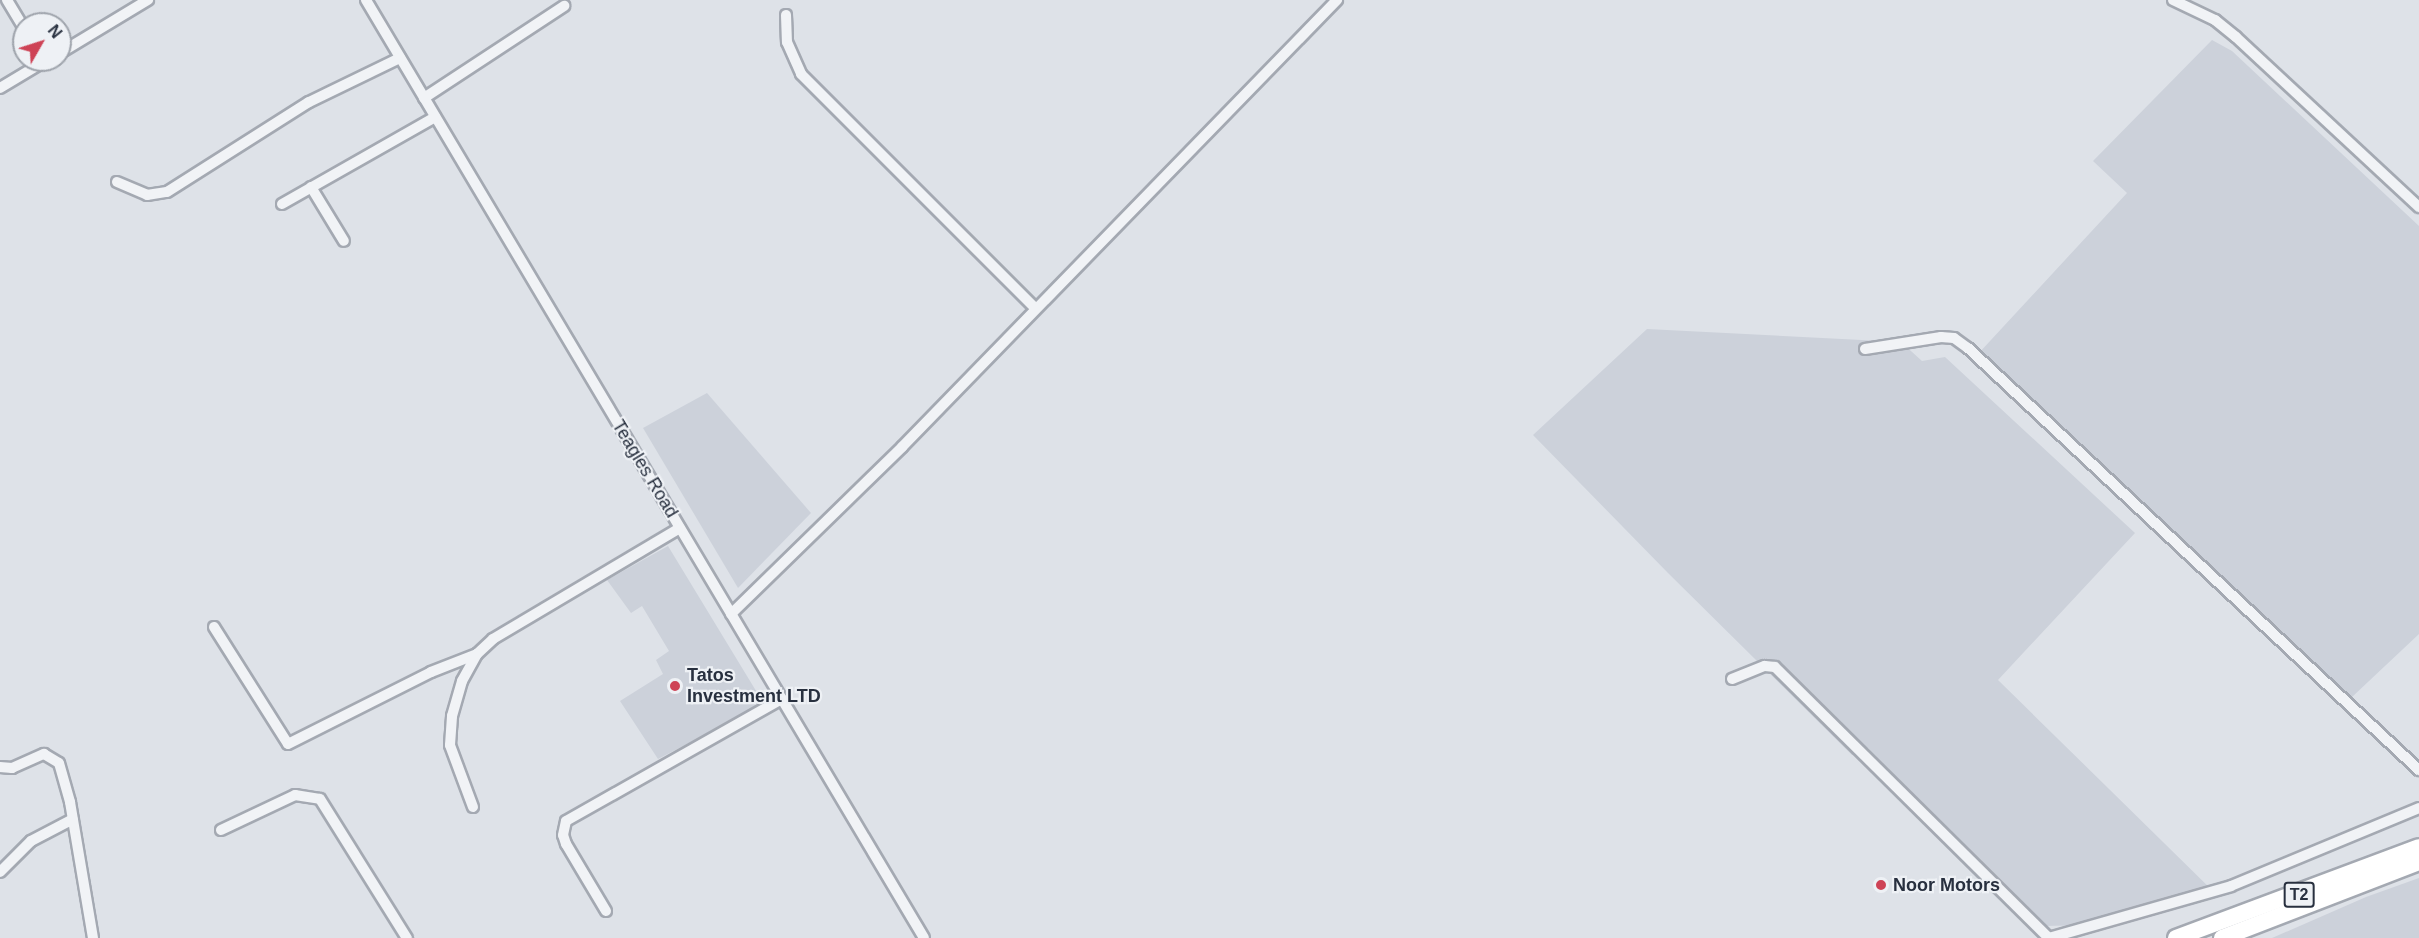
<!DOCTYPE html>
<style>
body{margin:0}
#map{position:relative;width:2419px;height:938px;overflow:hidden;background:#dee2e8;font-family:Helvetica,sans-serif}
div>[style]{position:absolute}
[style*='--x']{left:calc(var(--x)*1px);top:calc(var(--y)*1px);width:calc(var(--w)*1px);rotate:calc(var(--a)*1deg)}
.built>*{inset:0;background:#ccd1da}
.roads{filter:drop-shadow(2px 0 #a4a9b2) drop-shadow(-2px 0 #a4a9b2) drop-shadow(0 2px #a4a9b2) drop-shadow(0 -2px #a4a9b2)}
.street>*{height:10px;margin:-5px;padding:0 5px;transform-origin:5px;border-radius:5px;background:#f1f3f6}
.primary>*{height:16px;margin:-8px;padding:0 8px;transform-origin:8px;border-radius:8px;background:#fff}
.dots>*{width:16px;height:16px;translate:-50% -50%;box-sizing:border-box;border:3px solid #eef1f5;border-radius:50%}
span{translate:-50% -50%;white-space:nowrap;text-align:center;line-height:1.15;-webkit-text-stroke:4.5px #eef1f5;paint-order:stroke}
.shield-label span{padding:2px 4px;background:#eef1f5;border:2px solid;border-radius:4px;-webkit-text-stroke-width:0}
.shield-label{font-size:16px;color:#28303f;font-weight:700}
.street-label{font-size:18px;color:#28303f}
.poi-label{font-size:18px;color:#28303f;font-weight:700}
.left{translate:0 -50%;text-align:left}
.north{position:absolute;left:12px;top:12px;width:60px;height:60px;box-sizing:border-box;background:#eef1f5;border:2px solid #9fa4ac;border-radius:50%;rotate:51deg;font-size:16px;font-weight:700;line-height:24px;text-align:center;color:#28303f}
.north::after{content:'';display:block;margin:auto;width:21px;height:27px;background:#ce4356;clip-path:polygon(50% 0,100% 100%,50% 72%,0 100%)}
</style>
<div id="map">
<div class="built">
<i style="clip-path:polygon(2212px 40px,2232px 51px,2419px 226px,2419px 634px,2352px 697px,1978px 354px,2127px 193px,2093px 161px)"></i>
<i style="clip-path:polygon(1647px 329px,1901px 342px,1922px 361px,1945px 357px,2135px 533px,1998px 680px,2218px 896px,2092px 925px,2044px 926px,1868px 748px,1852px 755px,1668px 573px,1533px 435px)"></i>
<i style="clip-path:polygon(707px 393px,811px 513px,738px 588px,643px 428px)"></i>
<i style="clip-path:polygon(668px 546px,764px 704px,658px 759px,620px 701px,663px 674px,656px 660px,669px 651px,642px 606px,631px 613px,607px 580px)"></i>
<i style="clip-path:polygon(2419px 878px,2419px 938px,2272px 938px,2366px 897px)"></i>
</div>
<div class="roads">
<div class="street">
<i style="--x:7;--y:0;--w:33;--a:59"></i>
<i style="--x:366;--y:0;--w:1091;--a:59.25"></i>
<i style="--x:2173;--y:0;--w:47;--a:25.5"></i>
<i style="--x:2215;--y:20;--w:27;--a:39"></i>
<i style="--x:2236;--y:37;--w:250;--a:42.9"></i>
<i style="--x:786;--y:15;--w:27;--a:88"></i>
<i style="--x:787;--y:42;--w:35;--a:66"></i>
<i style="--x:801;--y:74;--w:331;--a:45"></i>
<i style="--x:60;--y:53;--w:103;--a:-31.1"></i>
<i style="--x:0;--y:88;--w:52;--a:-31"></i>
<i style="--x:424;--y:98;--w:168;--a:-33.3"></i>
<i style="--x:117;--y:182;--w:33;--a:23"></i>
<i style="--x:147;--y:195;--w:20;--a:-9"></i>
<i style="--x:167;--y:192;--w:168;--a:-32.4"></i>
<i style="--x:309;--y:102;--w:101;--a:-25.8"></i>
<i style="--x:311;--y:187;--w:63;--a:58.6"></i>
<i style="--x:282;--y:204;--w:176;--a:-29.6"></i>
<i style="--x:1865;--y:349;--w:77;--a:-9"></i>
<i style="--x:1941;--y:337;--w:13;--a:4"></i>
<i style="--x:1954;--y:338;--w:17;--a:36"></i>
<i style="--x:1968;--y:348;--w:618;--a:43.1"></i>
<i style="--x:731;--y:614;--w:239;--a:-44.3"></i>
<i style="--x:902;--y:447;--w:624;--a:-45.78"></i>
<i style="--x:214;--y:627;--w:138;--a:57.7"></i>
<i style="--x:288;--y:744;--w:160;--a:-26.7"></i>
<i style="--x:431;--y:672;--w:49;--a:-21.4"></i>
<i style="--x:1732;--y:679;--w:35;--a:-22"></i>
<i style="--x:1765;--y:666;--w:10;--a:6"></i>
<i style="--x:1775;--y:667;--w:385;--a:44.7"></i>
<i style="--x:0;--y:767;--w:12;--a:5"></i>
<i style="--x:12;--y:768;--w:35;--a:-24"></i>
<i style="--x:44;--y:754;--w:17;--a:31"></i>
<i style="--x:59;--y:763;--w:41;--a:74.2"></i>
<i style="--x:70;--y:802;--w:138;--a:80.4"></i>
<i style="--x:473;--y:807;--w:66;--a:-110.4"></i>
<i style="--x:450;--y:745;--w:29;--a:-86"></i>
<i style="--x:452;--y:716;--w:36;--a:-74"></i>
<i style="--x:462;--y:681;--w:31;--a:-61"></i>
<i style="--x:477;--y:654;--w:22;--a:-43"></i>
<i style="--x:493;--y:639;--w:217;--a:-30.7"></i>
<i style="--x:221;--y:830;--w:82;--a:-25.3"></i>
<i style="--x:295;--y:795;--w:25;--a:9"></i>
<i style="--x:320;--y:799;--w:164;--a:58"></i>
<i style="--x:0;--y:872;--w:44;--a:-45"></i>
<i style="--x:31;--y:841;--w:47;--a:-27.6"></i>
<i style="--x:606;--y:911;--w:78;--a:-120.8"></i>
<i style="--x:566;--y:844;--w:9;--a:-108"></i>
<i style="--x:563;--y:835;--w:14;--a:-78"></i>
<i style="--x:566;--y:821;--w:248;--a:-29.5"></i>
<i style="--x:2049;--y:938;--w:189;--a:-15.9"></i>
<i style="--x:2231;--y:886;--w:204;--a:-22.5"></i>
</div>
<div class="primary">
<i style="--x:2176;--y:938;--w:259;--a:-20.5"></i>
<i style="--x:2222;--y:938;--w:211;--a:-21.1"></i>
</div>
</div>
<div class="dots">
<i style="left:675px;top:686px;background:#ce4356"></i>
<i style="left:1881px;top:885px;background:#ce4356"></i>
</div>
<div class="shield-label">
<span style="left:2299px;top:895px">T2</span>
</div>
<div class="street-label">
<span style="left:645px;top:469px;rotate:59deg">Teagles Road</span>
</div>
<div class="poi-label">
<span class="left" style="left:687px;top:686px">Tatos<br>Investment LTD</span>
<span class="left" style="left:1893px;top:885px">Noor Motors</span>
</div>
<div class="north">N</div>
</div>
